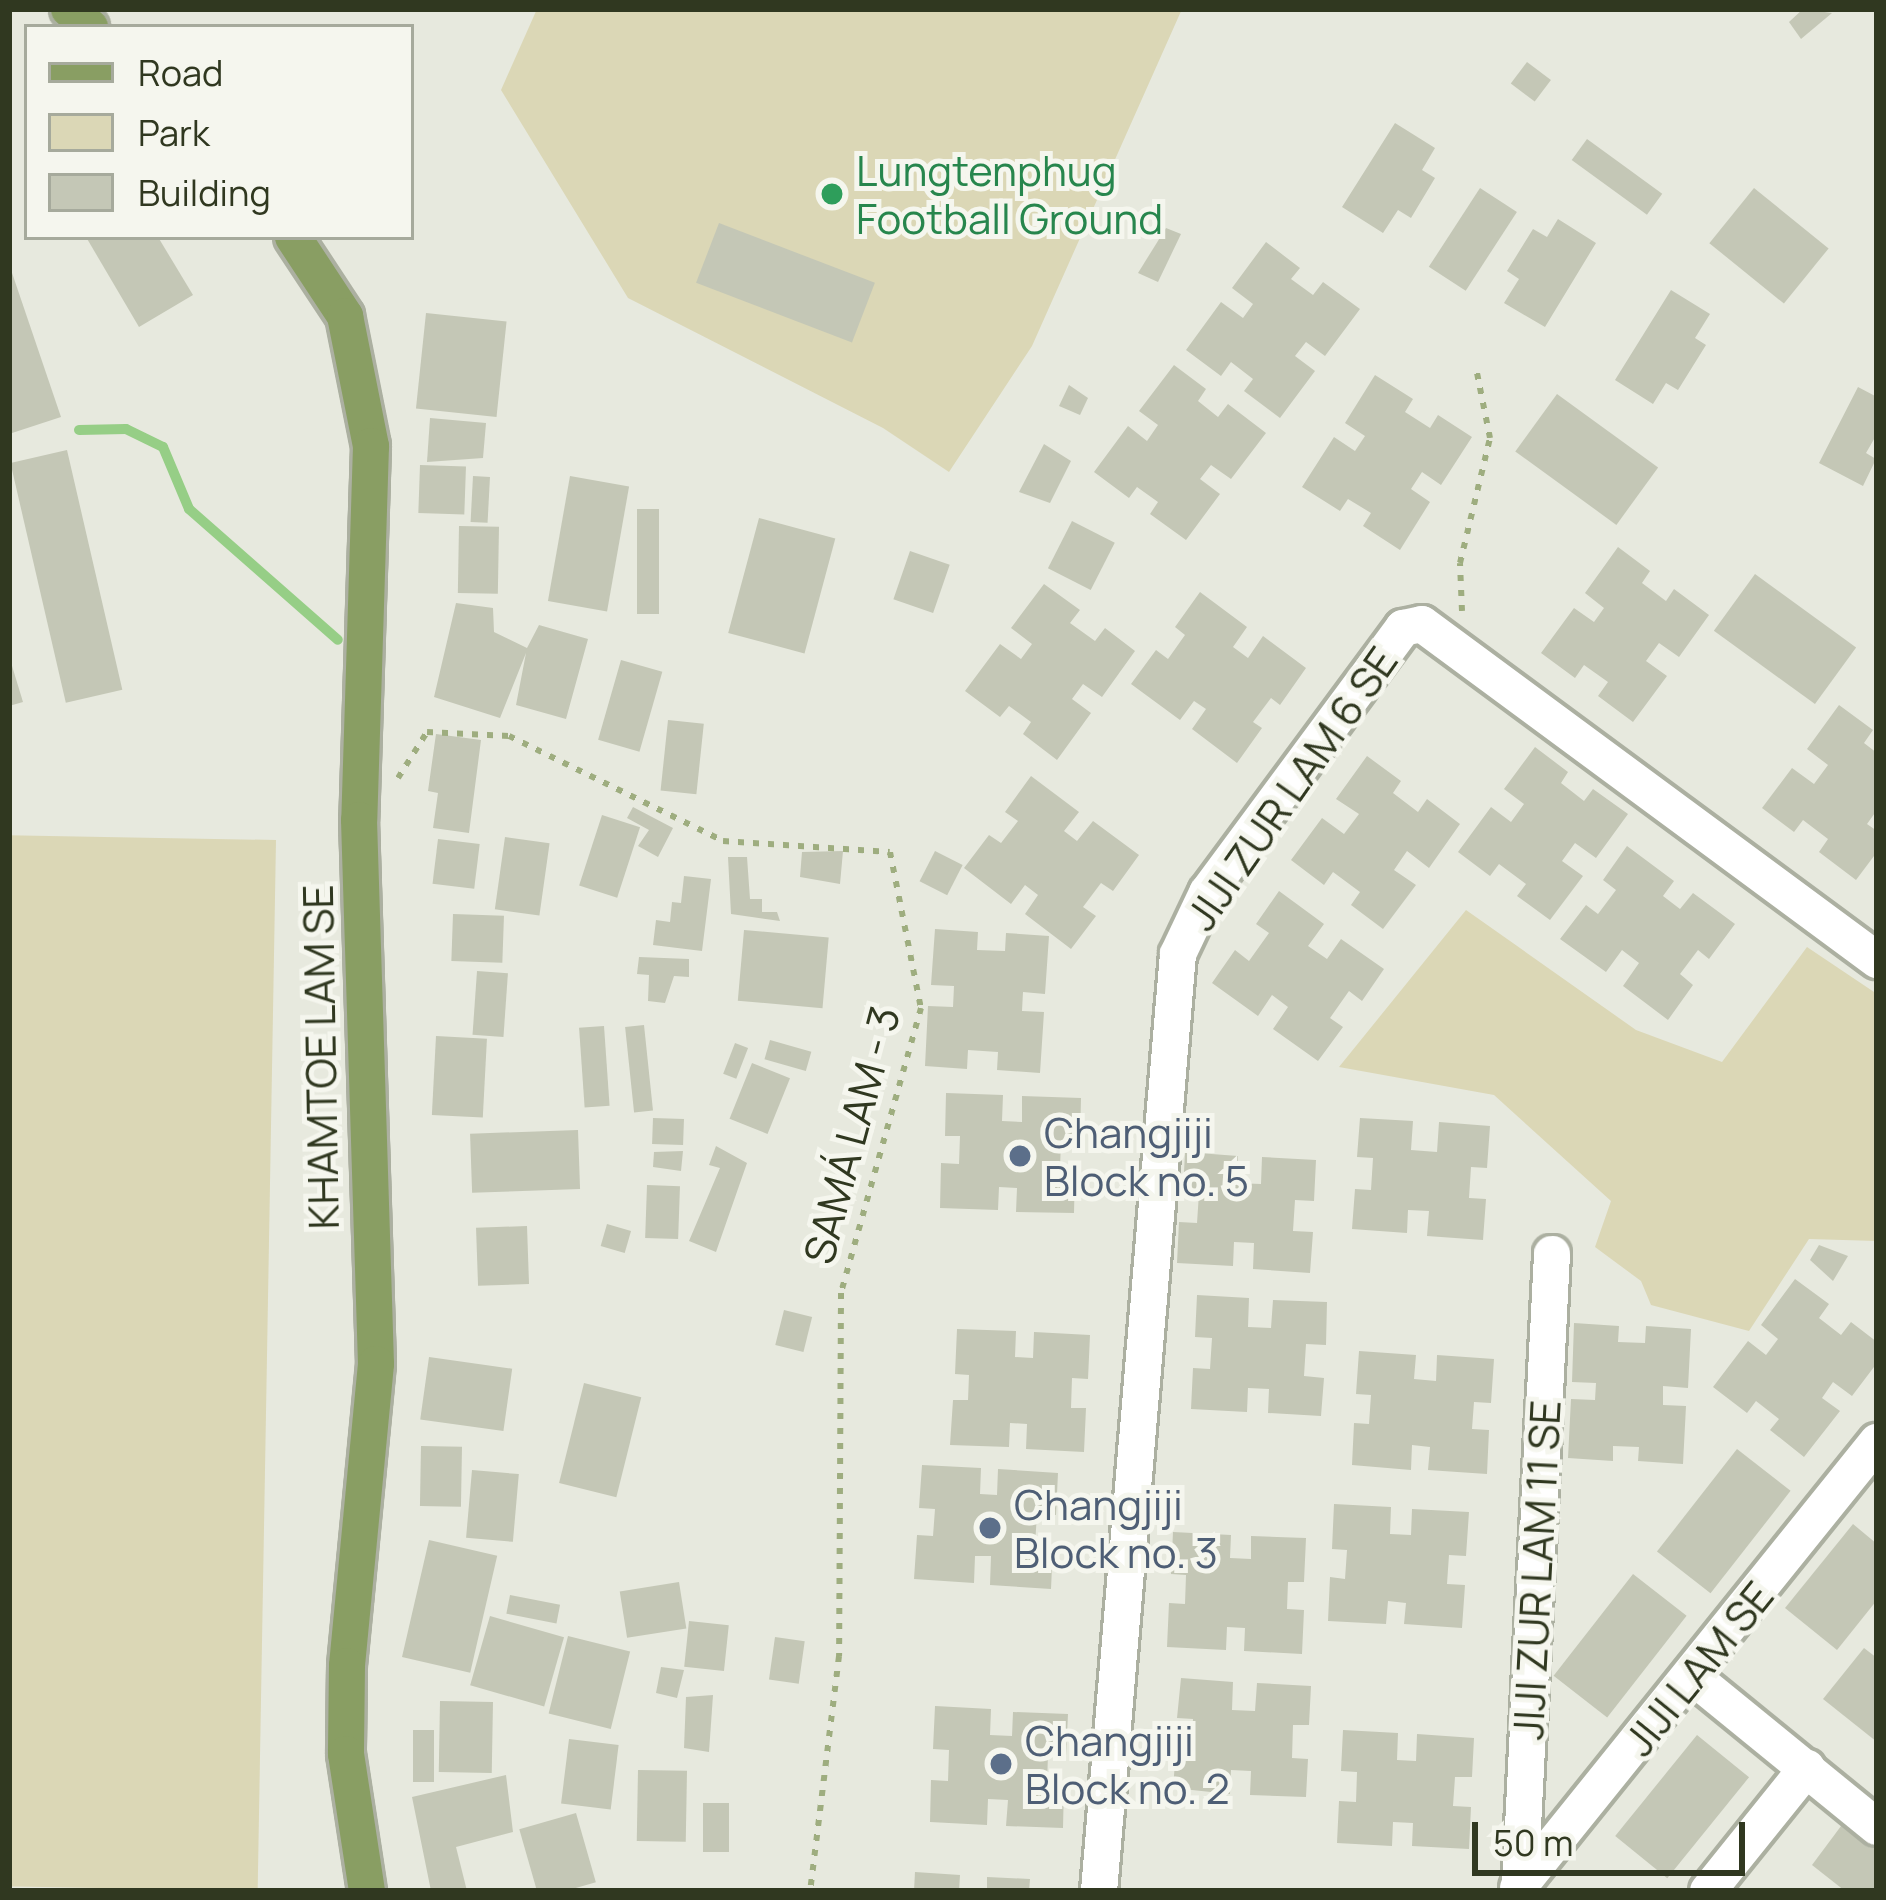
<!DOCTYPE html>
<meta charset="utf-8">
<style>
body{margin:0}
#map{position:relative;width:1886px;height:1900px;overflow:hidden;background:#e7e9de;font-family:Manrope,sans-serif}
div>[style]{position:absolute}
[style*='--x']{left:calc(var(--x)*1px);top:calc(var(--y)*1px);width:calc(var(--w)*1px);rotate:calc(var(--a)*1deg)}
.green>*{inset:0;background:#dbd7b6;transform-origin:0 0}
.stream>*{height:10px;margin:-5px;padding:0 5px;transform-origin:5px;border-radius:5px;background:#96ce86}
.building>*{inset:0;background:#c4c7b6;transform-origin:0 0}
.path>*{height:6px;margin-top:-3px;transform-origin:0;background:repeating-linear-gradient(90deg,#9ead7f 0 6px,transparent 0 15px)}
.roads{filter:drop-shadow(3px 0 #acb0a1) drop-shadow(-3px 0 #acb0a1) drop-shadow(0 3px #acb0a1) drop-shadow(0 -3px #acb0a1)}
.minor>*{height:36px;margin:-18px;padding:0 18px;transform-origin:18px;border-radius:18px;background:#fff}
.primary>*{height:36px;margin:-18px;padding:0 18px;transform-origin:18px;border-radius:18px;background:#899e63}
.dots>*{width:33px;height:33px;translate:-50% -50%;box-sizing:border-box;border:6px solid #f5f6ee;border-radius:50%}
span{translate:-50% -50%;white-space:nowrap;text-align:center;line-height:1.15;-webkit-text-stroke:10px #f5f6ee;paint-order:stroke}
.leisure-label{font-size:42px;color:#27864d}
.left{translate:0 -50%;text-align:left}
.street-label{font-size:42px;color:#303820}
.service-label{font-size:42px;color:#4e5e75}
.frame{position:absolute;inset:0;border:12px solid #303820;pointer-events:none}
.legend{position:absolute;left:24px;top:24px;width:390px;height:216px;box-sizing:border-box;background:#f5f6ee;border:3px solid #a6aa9c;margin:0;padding:15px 21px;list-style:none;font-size:36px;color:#303820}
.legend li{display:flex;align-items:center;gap:24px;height:60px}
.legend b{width:60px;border:3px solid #a6aa9c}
.scale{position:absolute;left:1472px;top:1822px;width:273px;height:54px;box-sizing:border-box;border:6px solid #303820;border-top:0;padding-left:15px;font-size:36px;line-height:42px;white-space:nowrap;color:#303820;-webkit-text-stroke:9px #f5f6ee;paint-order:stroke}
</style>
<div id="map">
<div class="green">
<i style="clip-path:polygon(537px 9px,1182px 9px,1032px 346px,949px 472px,883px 428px,628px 298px,501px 90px)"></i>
<i style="left:276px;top:840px;width:1051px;height:268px;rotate:91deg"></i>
<i style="clip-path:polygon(1466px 910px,1636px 1030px,1722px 1062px,1807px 947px,1877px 994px,1877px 1241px,1809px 1239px,1749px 1331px,1651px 1305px,1641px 1281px,1595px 1247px,1611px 1201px,1494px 1095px,1339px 1067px)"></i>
</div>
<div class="stream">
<i style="--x:79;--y:430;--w:47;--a:-1.2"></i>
<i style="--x:126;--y:429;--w:41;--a:25.9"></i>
<i style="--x:163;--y:447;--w:67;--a:67.2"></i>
<i style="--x:189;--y:509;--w:198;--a:41.3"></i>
</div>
<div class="building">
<i style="clip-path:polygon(1803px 9px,1832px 13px,1801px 39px,1789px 22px)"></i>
<i style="left:1527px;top:62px;width:30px;height:27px;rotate:37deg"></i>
<i style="clip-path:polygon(1395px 123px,1435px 148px,1422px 170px,1435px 178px,1411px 218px,1398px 210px,1383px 233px,1342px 207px)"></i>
<i style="left:1587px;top:139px;width:93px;height:26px;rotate:36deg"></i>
<i style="left:1480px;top:188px;width:44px;height:94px;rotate:33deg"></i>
<i style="left:1754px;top:188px;width:96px;height:71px;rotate:39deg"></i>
<i style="clip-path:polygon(1558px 219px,1596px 243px,1545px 327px,1504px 303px,1519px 279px,1507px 271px,1533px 229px,1547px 237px)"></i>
<i style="left:719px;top:223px;width:167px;height:64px;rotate:21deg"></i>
<i style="clip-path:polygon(1166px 228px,1181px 234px,1158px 282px,1138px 273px)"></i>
<i style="clip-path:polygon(86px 237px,158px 237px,193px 295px,139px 327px)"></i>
<i style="clip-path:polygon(1266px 242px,1300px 268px,1291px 279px,1313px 295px,1323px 282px,1360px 309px,1325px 356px,1306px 342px,1295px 356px,1315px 371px,1280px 418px,1244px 391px,1253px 379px,1231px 362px,1221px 376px,1186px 350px,1221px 302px,1243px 318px,1253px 304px,1232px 288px)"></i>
<i style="clip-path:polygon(9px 264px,61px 417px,9px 434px)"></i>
<i style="clip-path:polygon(1671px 290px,1710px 314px,1695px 338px,1706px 345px,1678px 390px,1666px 383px,1653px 404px,1615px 380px)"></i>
<i style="left:426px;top:313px;width:81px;height:96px;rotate:6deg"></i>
<i style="clip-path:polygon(1174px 365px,1206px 389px,1198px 401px,1218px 417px,1228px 404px,1266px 433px,1231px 479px,1211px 465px,1200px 479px,1220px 494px,1186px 540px,1150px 514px,1158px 502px,1137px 487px,1129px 498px,1094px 472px,1128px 426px,1147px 441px,1158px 425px,1139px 411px)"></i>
<i style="clip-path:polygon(1375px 375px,1413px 399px,1405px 412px,1430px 428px,1438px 415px,1472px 437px,1441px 485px,1422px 472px,1411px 489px,1430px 502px,1400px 550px,1363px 526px,1371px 513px,1348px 499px,1340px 511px,1302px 487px,1334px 437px,1355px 451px,1365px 436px,1345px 423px)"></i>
<i style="clip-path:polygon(1069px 385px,1088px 398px,1080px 415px,1059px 406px)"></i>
<i style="clip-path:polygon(1858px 387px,1877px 397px,1877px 434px,1866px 453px,1876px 459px,1863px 486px,1819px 463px)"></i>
<i style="left:1557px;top:394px;width:125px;height:71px;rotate:36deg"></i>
<i style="clip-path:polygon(430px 418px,486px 423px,483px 458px,427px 462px)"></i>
<i style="clip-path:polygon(1044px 444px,1071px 461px,1050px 503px,1019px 492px)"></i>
<i style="left:67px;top:450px;width:246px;height:58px;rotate:77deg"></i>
<i style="left:420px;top:465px;width:46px;height:48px;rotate:2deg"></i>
<i style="left:473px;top:476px;width:17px;height:46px;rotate:3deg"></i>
<i style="left:570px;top:476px;width:60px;height:127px;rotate:10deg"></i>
<i style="left:637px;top:509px;width:22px;height:105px"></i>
<i style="left:759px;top:518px;width:79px;height:119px;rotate:15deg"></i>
<i style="left:1072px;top:521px;width:48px;height:53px;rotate:27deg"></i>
<i style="left:459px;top:526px;width:40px;height:67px;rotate:1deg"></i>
<i style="clip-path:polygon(1618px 547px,1650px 571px,1642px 583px,1666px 601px,1674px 589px,1709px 615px,1679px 657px,1659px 643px,1646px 661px,1667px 676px,1633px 722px,1598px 696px,1608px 682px,1584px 665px,1575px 678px,1541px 653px,1574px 608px,1594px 622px,1604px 608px,1585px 593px)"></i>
<i style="left:910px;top:551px;width:42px;height:51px;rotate:19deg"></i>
<i style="left:1755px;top:574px;width:125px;height:70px;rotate:36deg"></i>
<i style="clip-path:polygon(1044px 584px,1080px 610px,1070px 623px,1095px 641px,1105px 628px,1135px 651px,1102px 697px,1083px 684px,1072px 699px,1091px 713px,1057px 760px,1023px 734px,1031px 722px,1009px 706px,1000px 717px,965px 691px,1000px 644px,1021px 659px,1032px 644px,1011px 628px)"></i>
<i style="clip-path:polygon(1200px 592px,1247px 627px,1233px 647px,1248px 658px,1263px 636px,1306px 668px,1280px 705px,1271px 698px,1253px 722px,1262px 728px,1237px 763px,1192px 729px,1206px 709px,1194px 701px,1180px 720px,1131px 684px,1156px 650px,1168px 659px,1185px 635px,1175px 627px)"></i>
<i style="clip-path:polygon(456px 603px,493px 608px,494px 632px,527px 648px,539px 625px,588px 639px,566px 719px,516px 705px,526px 653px,500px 718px,434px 697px)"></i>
<i style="clip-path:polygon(9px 656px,23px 702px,9px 706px)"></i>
<i style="left:621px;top:660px;width:43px;height:83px;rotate:16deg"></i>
<i style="clip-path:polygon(1839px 705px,1873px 730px,1864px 743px,1877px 753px,1877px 810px,1867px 824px,1877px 831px,1877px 852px,1856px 880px,1819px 852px,1828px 839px,1803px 820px,1794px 832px,1762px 808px,1792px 768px,1814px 784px,1828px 765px,1807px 749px)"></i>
<i style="left:668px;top:720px;width:36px;height:71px;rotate:6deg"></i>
<i style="clip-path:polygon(436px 734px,481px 740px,469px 833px,433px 828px,438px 793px,428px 791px)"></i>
<i style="clip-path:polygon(1535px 747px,1568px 772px,1561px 783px,1584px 801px,1593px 789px,1628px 814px,1596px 858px,1575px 843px,1562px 861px,1583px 876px,1550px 920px,1517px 896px,1526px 884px,1499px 864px,1490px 876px,1458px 852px,1491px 807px,1511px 822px,1524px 804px,1504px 789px)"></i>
<i style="clip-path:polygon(1367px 756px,1401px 781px,1393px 793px,1418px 812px,1427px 799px,1460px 824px,1429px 868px,1407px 851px,1394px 870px,1416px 885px,1383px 929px,1351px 905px,1360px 892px,1333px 872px,1324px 885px,1291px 860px,1322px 818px,1344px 834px,1359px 814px,1336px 799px)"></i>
<i style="clip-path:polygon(1031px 776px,1079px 812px,1064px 831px,1077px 841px,1093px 821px,1139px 855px,1113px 891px,1101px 883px,1083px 907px,1096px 916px,1071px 949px,1025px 914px,1038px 895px,1025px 885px,1011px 904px,964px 868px,989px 835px,1001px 843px,1018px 821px,1005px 812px)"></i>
<i style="clip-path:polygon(633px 807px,673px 828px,658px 857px,638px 846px,649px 830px,627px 818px)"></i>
<i style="left:602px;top:815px;width:40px;height:74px;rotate:18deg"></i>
<i style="left:505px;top:837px;width:45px;height:73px;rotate:8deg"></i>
<i style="left:438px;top:839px;width:42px;height:45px;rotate:7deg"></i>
<i style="clip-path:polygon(1627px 846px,1674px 881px,1663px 896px,1680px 909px,1693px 893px,1735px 924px,1709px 959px,1698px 950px,1680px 974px,1693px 985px,1668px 1020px,1623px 986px,1639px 963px,1622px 950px,1606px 972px,1560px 939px,1586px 905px,1598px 914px,1616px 890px,1603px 880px)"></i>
<i style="clip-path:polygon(843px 851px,840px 884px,800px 877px,802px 852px)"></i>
<i style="left:935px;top:851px;width:31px;height:34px;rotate:27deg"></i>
<i style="clip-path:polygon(728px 857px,747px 857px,750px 899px,762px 899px,762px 912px,777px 912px,780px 921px,731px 914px)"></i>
<i style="clip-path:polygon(684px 876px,711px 879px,702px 951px,653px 945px,656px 920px,670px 922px,672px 902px,681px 903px)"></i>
<i style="clip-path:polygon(1279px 891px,1324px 924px,1308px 946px,1327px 959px,1341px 939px,1384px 969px,1362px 1001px,1349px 991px,1330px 1018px,1343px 1027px,1318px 1061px,1273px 1029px,1288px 1007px,1272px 995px,1258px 1016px,1212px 983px,1235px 950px,1249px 961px,1269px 933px,1256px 924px)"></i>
<i style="left:453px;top:914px;width:51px;height:47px;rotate:2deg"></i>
<i style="clip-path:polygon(935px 929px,978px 932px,977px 950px,1005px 951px,1006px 933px,1049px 936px,1045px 994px,1023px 992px,1022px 1011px,1044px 1012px,1040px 1073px,997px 1070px,998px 1052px,968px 1050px,967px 1069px,925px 1066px,928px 1006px,953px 1007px,954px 986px,931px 985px)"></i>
<i style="left:744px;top:930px;width:85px;height:71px;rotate:5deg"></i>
<i style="clip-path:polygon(639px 957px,689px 959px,689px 977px,674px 976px,665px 1003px,648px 1001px,649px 975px,637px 974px)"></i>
<i style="left:477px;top:971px;width:31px;height:64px;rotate:4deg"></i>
<i style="left:644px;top:1025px;width:86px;height:19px;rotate:84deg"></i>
<i style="left:604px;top:1026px;width:80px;height:25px;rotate:86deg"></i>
<i style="left:436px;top:1036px;width:51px;height:79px;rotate:3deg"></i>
<i style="left:770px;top:1040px;width:43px;height:20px;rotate:16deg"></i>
<i style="left:735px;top:1043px;width:14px;height:33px;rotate:21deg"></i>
<i style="left:752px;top:1063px;width:41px;height:60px;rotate:22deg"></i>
<i style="clip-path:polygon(946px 1093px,1003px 1095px,1002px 1121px,1022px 1122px,1022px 1096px,1081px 1098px,1080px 1141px,1061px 1140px,1060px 1169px,1075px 1169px,1074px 1213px,1016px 1212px,1017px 1188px,999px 1187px,998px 1210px,940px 1208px,941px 1163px,959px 1164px,960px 1136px,945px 1136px)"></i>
<i style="left:653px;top:1118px;width:31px;height:26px;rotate:2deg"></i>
<i style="clip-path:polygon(1360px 1118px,1413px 1121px,1411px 1150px,1437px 1152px,1439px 1122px,1490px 1126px,1487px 1168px,1471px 1167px,1469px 1198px,1486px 1199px,1483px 1240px,1427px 1236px,1429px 1211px,1408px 1210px,1407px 1233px,1352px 1229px,1355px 1189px,1371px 1190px,1373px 1158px,1357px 1157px)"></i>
<i style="left:578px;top:1130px;width:59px;height:108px;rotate:88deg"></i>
<i style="clip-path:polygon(716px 1146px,747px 1163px,716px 1252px,689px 1241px,720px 1168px,709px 1165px)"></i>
<i style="clip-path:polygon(683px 1151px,681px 1171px,653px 1167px,654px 1152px)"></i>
<i style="clip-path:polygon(1185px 1152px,1238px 1156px,1236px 1183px,1261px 1184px,1262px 1157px,1316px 1160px,1314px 1201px,1295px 1200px,1293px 1231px,1313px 1232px,1310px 1273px,1253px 1269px,1254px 1243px,1234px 1242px,1233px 1266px,1177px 1263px,1179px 1222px,1197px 1223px,1199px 1193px,1183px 1192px)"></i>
<i style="left:647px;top:1185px;width:33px;height:53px;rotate:2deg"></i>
<i style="left:607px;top:1224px;width:25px;height:23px;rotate:16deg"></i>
<i style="left:527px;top:1226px;width:58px;height:51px;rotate:88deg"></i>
<i style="clip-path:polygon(1819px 1245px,1848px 1256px,1833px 1281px,1810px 1260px)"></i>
<i style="clip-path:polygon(1795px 1279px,1829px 1304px,1819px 1318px,1841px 1335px,1851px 1322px,1877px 1342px,1877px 1363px,1852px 1396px,1833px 1382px,1822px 1398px,1840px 1411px,1804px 1457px,1770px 1430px,1779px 1419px,1756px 1401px,1747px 1413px,1713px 1387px,1748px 1341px,1766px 1355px,1778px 1339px,1761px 1325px)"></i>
<i style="clip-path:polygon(1197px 1295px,1249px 1298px,1248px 1327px,1271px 1328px,1273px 1300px,1327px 1302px,1326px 1345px,1306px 1344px,1304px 1376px,1324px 1378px,1321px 1416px,1268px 1413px,1269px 1389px,1248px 1388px,1247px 1412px,1191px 1409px,1193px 1368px,1210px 1369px,1212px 1338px,1195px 1337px)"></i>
<i style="left:784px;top:1310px;width:29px;height:36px;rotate:14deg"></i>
<i style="clip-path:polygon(1574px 1323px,1619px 1326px,1618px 1342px,1645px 1343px,1646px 1326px,1691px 1329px,1688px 1388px,1663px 1386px,1663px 1405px,1686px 1406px,1683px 1464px,1638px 1461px,1639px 1447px,1613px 1446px,1613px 1461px,1568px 1458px,1571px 1399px,1595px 1400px,1596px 1383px,1572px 1382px)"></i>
<i style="clip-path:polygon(957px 1329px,1016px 1331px,1015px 1357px,1033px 1358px,1034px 1332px,1090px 1335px,1088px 1379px,1072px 1378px,1071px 1408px,1086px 1408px,1084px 1452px,1026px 1449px,1027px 1424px,1010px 1423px,1009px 1447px,950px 1445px,953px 1400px,968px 1400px,969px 1375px,955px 1374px)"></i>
<i style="clip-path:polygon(1359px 1351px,1416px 1355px,1414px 1379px,1436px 1381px,1437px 1355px,1494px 1359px,1491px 1403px,1474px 1402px,1472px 1429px,1489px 1430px,1487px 1474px,1428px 1470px,1430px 1447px,1412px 1445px,1411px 1470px,1352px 1465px,1354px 1423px,1369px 1424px,1371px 1395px,1356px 1394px)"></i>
<i style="left:429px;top:1357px;width:84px;height:63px;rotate:8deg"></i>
<i style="left:584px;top:1383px;width:59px;height:103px;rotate:14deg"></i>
<i style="left:421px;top:1446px;width:41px;height:60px;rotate:1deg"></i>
<i style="left:1737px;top:1449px;width:68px;height:130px;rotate:38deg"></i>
<i style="clip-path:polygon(922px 1465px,981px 1468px,980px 1494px,997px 1495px,998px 1469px,1058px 1473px,1056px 1515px,1037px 1514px,1035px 1545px,1053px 1545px,1051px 1589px,990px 1585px,991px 1556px,975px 1556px,974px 1583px,914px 1579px,917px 1535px,933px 1536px,935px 1509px,919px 1508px)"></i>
<i style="left:472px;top:1470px;width:47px;height:68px;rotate:5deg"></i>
<i style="clip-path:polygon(1334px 1504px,1391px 1507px,1390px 1534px,1411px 1535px,1412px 1509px,1469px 1512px,1466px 1556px,1449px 1555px,1447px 1584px,1465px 1585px,1462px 1628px,1404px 1624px,1406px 1603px,1388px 1601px,1386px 1624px,1328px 1621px,1330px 1577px,1345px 1579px,1347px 1550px,1332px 1549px)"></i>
<i style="clip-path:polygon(1853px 1524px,1877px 1544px,1877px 1600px,1837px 1650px,1785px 1608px)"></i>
<i style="clip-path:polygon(1173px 1532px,1231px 1535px,1230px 1558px,1251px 1559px,1251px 1536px,1306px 1538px,1304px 1582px,1288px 1582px,1287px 1609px,1304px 1610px,1302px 1654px,1244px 1651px,1245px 1628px,1227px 1627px,1226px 1650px,1167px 1647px,1169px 1603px,1185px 1604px,1186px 1575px,1171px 1574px)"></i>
<i style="left:429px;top:1540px;width:70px;height:120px;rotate:13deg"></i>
<i style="left:1633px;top:1574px;width:68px;height:129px;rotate:38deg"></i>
<i style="left:679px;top:1582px;width:47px;height:60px;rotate:81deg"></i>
<i style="left:510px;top:1595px;width:51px;height:19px;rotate:11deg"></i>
<i style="left:490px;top:1616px;width:77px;height:72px;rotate:16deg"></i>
<i style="left:689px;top:1621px;width:40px;height:46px;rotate:6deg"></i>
<i style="left:568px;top:1636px;width:64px;height:80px;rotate:14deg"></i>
<i style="left:775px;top:1637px;width:30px;height:43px;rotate:8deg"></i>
<i style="clip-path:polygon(1864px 1648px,1877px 1658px,1877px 1742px,1823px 1699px)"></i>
<i style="clip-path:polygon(661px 1667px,684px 1670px,677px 1698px,656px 1693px)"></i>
<i style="clip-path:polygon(1181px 1678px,1233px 1682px,1232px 1710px,1255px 1711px,1257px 1683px,1311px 1686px,1309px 1725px,1293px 1725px,1292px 1758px,1308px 1759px,1306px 1797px,1250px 1795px,1251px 1771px,1231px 1770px,1230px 1794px,1173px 1788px,1176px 1750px,1191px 1751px,1193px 1719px,1177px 1718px)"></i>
<i style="clip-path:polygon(713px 1695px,709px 1752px,684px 1748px,686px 1697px)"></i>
<i style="left:440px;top:1701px;width:53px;height:71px;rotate:1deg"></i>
<i style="clip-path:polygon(935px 1706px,991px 1709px,990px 1735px,1012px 1736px,1013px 1712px,1068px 1714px,1066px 1756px,1048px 1755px,1047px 1784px,1064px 1785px,1063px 1828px,1006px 1826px,1008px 1800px,988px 1799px,987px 1825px,930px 1822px,931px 1780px,948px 1781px,949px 1750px,933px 1749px)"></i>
<i style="left:413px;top:1730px;width:21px;height:52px"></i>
<i style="clip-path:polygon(1343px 1730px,1398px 1733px,1397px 1760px,1416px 1761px,1417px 1734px,1474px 1738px,1472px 1777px,1455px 1777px,1453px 1806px,1471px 1807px,1469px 1849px,1412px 1846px,1413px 1823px,1393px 1822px,1392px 1846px,1337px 1843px,1339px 1801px,1356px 1802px,1357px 1772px,1341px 1771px)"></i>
<i style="left:1697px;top:1735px;width:67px;height:130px;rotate:39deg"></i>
<i style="left:569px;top:1739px;width:50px;height:65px;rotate:7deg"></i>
<i style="left:638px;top:1770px;width:49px;height:71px;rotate:1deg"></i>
<i style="clip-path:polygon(506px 1775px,513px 1832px,456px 1847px,467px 1891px,431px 1891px,412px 1797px)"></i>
<i style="left:703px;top:1803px;width:26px;height:49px"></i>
<i style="left:576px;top:1813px;width:72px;height:59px;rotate:74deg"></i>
<i style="clip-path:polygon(1850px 1814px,1877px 1835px,1877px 1891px,1845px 1891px,1812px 1865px)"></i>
<i style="clip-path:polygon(915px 1872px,960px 1875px,959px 1891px,914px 1891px)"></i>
<i style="clip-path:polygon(987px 1877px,1030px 1879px,1029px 1891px,987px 1891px)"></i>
</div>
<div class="path">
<i style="--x:1462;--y:611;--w:48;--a:-92.4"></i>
<i style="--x:1460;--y:563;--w:129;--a:-76.5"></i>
<i style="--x:1490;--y:438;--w:71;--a:-101.3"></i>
<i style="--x:398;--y:778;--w:54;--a:-57.8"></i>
<i style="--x:427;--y:732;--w:82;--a:2.8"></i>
<i style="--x:509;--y:736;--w:238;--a:26.1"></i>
<i style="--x:723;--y:841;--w:167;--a:3.8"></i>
<i style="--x:890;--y:852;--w:159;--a:78.8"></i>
<i style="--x:921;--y:1008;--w:296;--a:105.7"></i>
<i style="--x:841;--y:1293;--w:363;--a:90.3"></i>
<i style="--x:839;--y:1656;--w:237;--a:97"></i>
</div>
<div class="roads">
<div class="minor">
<i style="--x:1693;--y:1677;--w:237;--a:39.2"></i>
<i style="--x:1520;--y:1886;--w:633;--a:-87.1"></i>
<i style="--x:1518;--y:1888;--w:573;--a:-51.17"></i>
<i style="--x:1099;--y:1891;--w:940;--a:-85.18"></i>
<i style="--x:1178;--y:954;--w:68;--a:-64.6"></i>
<i style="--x:1207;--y:893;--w:330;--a:-53.5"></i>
<i style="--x:1403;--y:628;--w:19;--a:-12"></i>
<i style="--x:1422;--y:624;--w:566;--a:36.44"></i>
<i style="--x:1708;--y:1891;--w:158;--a:-51.2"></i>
</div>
<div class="primary">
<i style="--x:69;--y:9;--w:28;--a:41"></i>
<i style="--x:293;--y:237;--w:95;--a:56.6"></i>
<i style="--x:345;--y:316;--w:133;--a:78.7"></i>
<i style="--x:371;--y:446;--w:374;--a:91.8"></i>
<i style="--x:359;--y:820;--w:544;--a:88.21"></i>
<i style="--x:376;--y:1364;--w:303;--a:95.5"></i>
<i style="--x:347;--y:1666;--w:88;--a:90.7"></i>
<i style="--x:346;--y:1754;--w:139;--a:81.3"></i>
</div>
</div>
<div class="dots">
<i style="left:832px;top:194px;background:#2e9e5b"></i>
<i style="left:1020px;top:1156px;background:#5c6f8a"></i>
<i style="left:990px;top:1528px;background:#5c6f8a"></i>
<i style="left:1001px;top:1764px;background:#5c6f8a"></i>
</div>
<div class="leisure-label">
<span class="left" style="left:856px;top:194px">Lungtenphug<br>Football Ground</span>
</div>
<div class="street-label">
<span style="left:1291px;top:788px;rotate:-55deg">JIJI ZUR LAM 6 SE</span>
<span style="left:320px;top:1057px;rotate:-91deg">KHAMTOE LAM SE</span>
<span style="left:851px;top:1135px;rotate:-75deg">SAMÁ LAM - 3</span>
<span style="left:1536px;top:1570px;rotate:-87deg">JIJI ZUR LAM 11 SE</span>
<span style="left:1698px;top:1668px;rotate:-51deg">JIJI LAM SE</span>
</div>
<div class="service-label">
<span class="left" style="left:1044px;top:1156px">Changjiji<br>Block no. 5</span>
<span class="left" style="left:1014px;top:1528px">Changjiji<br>Block no. 3</span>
<span class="left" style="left:1025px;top:1764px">Changjiji<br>Block no. 2</span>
</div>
<div class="frame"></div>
<ul class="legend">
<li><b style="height:15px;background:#899e63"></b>Road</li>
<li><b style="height:33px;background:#dbd7b6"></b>Park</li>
<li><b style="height:33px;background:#c4c7b6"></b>Building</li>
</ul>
<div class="scale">50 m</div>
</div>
